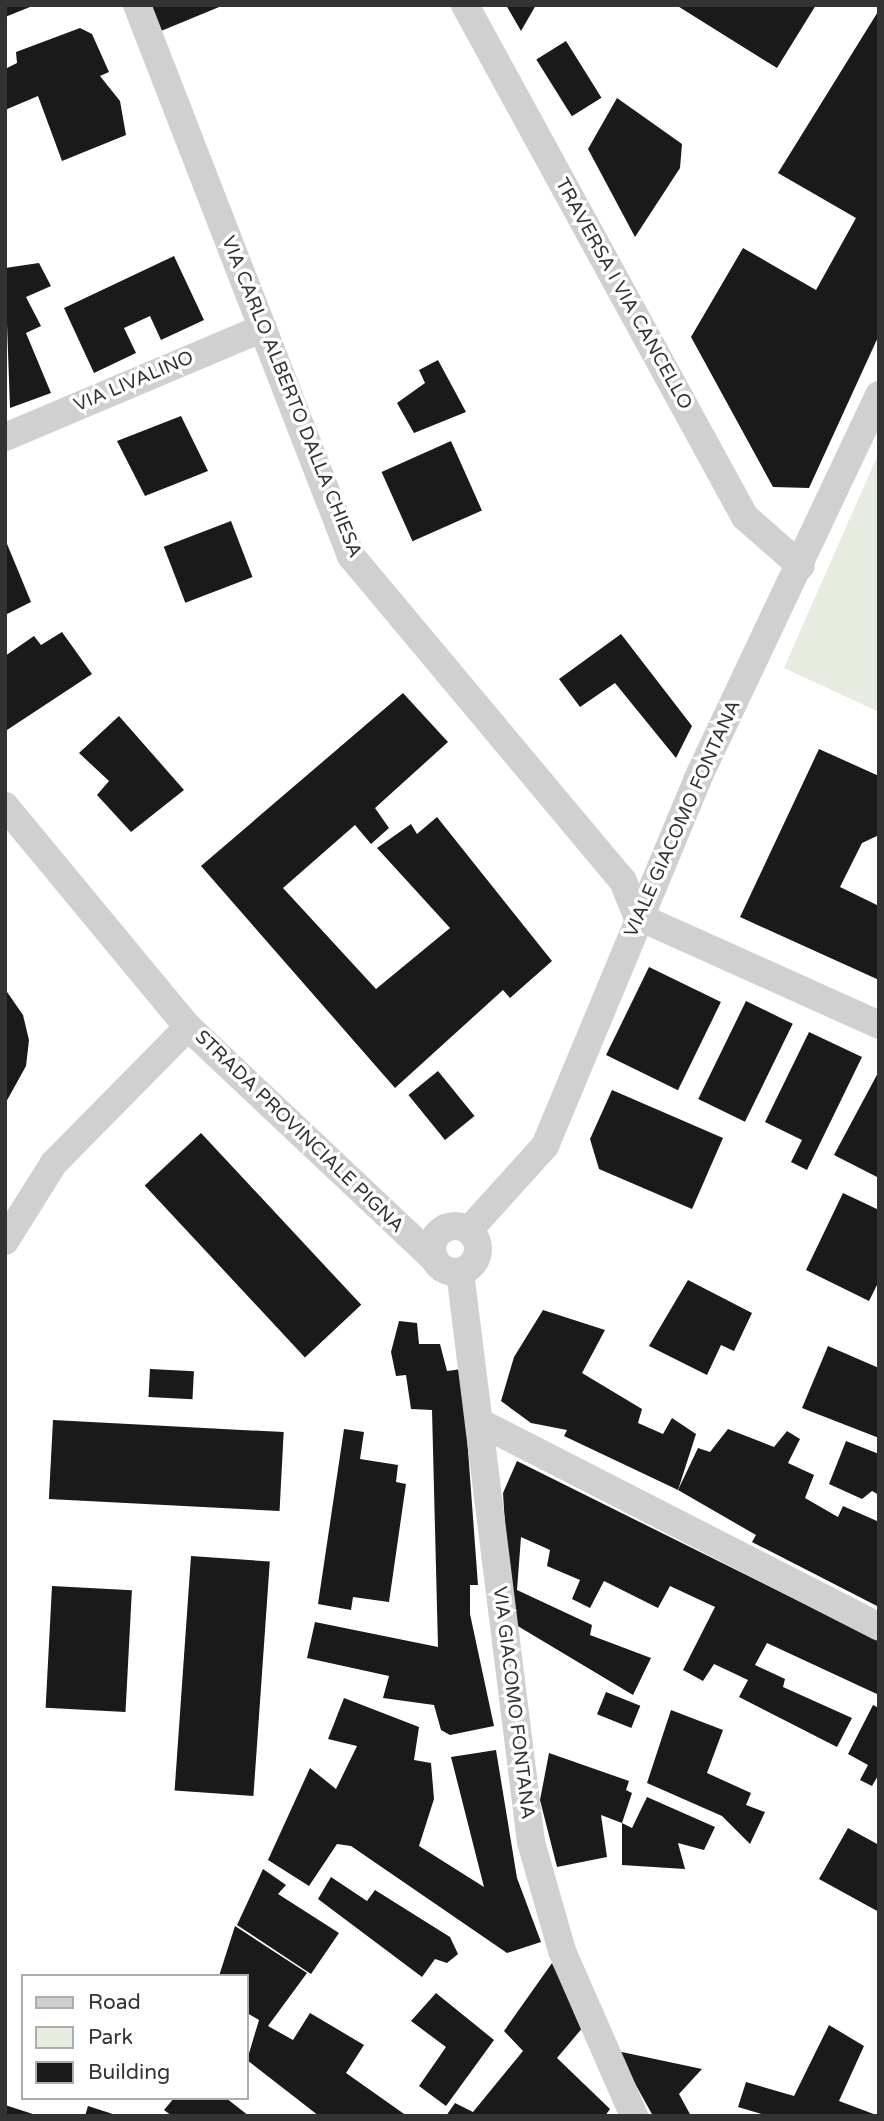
<!DOCTYPE html>
<style>
body{margin:0}
#map{position:relative;width:884px;height:2121px;overflow:hidden;background:#fff;font-family:"Varela Round",sans-serif}
div>[style]{position:absolute}
[style*='--x']{left:calc(var(--x)*1px);top:calc(var(--y)*1px);width:calc(var(--w)*1px);rotate:calc(var(--a)*1deg)}
.green>*{inset:0;background:#e6ecdf}
.building>*{inset:0;background:#1a1a1a;transform-origin:0 0}
.minor>*{height:28px;margin:-14px;padding:0 14px;transform-origin:14px;border-radius:14px;background:#d0d0d0}
.minor>.ring{margin:-14px;padding:0;box-sizing:content-box;background:none;border:28px solid #d0d0d0;border-radius:50%}
span{translate:-50% -50%;white-space:nowrap;text-align:center;line-height:1.15;-webkit-text-stroke:7px #fff;paint-order:stroke}
.street-label{font-size:19px;color:#333}
.frame{position:absolute;inset:0;border:7px solid #333;pointer-events:none}
.legend{position:absolute;left:21px;top:1974px;width:228px;height:126px;box-sizing:border-box;background:#fff;border:2px solid #adadad;margin:0;padding:9px 12px;list-style:none;font-size:21px;color:#333}
.legend li{display:flex;align-items:center;gap:14px;height:35px}
.legend b{width:35px;border:2px solid #adadad}
</style>
<div id="map">
<div class="green">
<i style="clip-path:polygon(879px 452px,879px 712px,784px 668px)"></i>
</div>
<div class="building">
<i style="clip-path:polygon(5px 5px,35px 5px,5px 17px)"></i>
<i style="clip-path:polygon(151px 5px,224px 5px,161px 31px)"></i>
<i style="clip-path:polygon(506px 5px,536px 5px,521px 31px)"></i>
<i style="clip-path:polygon(676px 5px,816px 5px,777px 68px)"></i>
<i style="clip-path:polygon(879px 10px,879px 335px,809px 488px,773px 487px,691px 337px,743px 248px,816px 290px,856px 218px,778px 173px)"></i>
<i style="clip-path:polygon(80px 28px,92px 34px,109px 72px,100px 76px,120px 101px,126px 135px,62px 161px,38px 96px,5px 110px,5px 69px,17px 63px,16px 52px)"></i>
<i style="left:566px;top:41px;width:67px;height:35px;rotate:58deg"></i>
<i style="clip-path:polygon(617px 98px,682px 144px,680px 168px,635px 237px,588px 149px)"></i>
<i style="clip-path:polygon(174px 256px,204px 320px,161px 340px,150px 316px,124px 328px,136px 353px,94px 373px,64px 308px)"></i>
<i style="clip-path:polygon(39px 263px,51px 286px,26px 297px,41px 326px,26px 333px,51px 393px,10px 408px,5px 268px)"></i>
<i style="clip-path:polygon(438px 360px,466px 412px,414px 433px,397px 403px,425px 383px,419px 370px)"></i>
<i style="clip-path:polygon(181px 416px,208px 471px,145px 496px,117px 441px)"></i>
<i style="left:451px;top:441px;width:76px;height:76px;rotate:66deg"></i>
<i style="left:231px;top:521px;width:60px;height:72px;rotate:69deg"></i>
<i style="clip-path:polygon(5px 539px,31px 602px,5px 615px)"></i>
<i style="clip-path:polygon(62px 632px,92px 674px,7px 730px,5px 656px,34px 636px,41px 645px)"></i>
<i style="clip-path:polygon(621px 634px,692px 726px,676px 758px,615px 683px,580px 707px,559px 679px)"></i>
<i style="clip-path:polygon(403px 693px,448px 742px,375px 808px,389px 828px,371px 844px,355px 825px,283px 888px,376px 989px,450px 928px,377px 848px,411px 824px,417px 834px,437px 817px,552px 961px,510px 998px,503px 990px,395px 1088px,201px 866px)"></i>
<i style="clip-path:polygon(119px 716px,184px 790px,131px 832px,97px 795px,109px 781px,79px 753px)"></i>
<i style="clip-path:polygon(819px 749px,879px 776px,879px 835px,862px 843px,840px 887px,879px 906px,879px 980px,740px 917px)"></i>
<i style="left:649px;top:967px;width:80px;height:98px;rotate:26deg"></i>
<i style="clip-path:polygon(5px 989px,23px 1015px,29px 1040px,26px 1066px,5px 1104px)"></i>
<i style="left:746px;top:1001px;width:52px;height:109px;rotate:26deg"></i>
<i style="clip-path:polygon(809px 1032px,862px 1057px,807px 1170px,791px 1162px,802px 1140px,765px 1122px)"></i>
<i style="left:438px;top:1071px;width:58px;height:38px;rotate:51deg"></i>
<i style="clip-path:polygon(879px 1071px,879px 1178px,834px 1155px)"></i>
<i style="clip-path:polygon(612px 1090px,723px 1138px,692px 1209px,599px 1169px,590px 1139px)"></i>
<i style="left:201px;top:1133px;width:235px;height:77px;rotate:47deg"></i>
<i style="clip-path:polygon(843px 1193px,879px 1210px,879px 1281px,869px 1301px,806px 1270px)"></i>
<i style="clip-path:polygon(688px 1280px,752px 1313px,734px 1351px,721px 1345px,707px 1375px,649px 1346px)"></i>
<i style="clip-path:polygon(543px 1310px,605px 1330px,582px 1373px,642px 1409px,638px 1423px,663px 1434px,672px 1418px,696px 1434px,678px 1490px,564px 1436px,567px 1430px,531px 1423px,501px 1401px,514px 1357px)"></i>
<i style="clip-path:polygon(399px 1321px,417px 1323px,419px 1344px,440px 1344px,447px 1371px,462px 1369px,478px 1585px,470px 1585px,470px 1614px,494px 1726px,450px 1735px,441px 1730px,434px 1705px,383px 1698px,389px 1676px,307px 1658px,315px 1622px,438px 1647px,432px 1410px,411px 1409px,406px 1375px,396px 1376px,391px 1352px)"></i>
<i style="clip-path:polygon(828px 1346px,879px 1368px,879px 1438px,802px 1408px)"></i>
<i style="left:150px;top:1369px;width:44px;height:28px;rotate:3deg"></i>
<i style="left:53px;top:1420px;width:231px;height:79px;rotate:3deg"></i>
<i style="clip-path:polygon(344px 1429px,364px 1432px,360px 1459px,398px 1465px,396px 1482px,406px 1484px,389px 1602px,353px 1597px,351px 1610px,318px 1604px)"></i>
<i style="clip-path:polygon(728px 1429px,774px 1447px,787px 1431px,800px 1439px,788px 1463px,814px 1475px,805px 1498px,838px 1517px,843px 1506px,877px 1521px,879px 1607px,752px 1542px,756px 1535px,678px 1490px,698px 1448px,710px 1452px)"></i>
<i style="clip-path:polygon(846px 1441px,879px 1454px,879px 1495px,872px 1491px,862px 1499px,829px 1484px)"></i>
<i style="clip-path:polygon(517px 1461px,879px 1641px,879px 1695px,767px 1643px,755px 1665px,785px 1679px,783px 1687px,852px 1718px,837px 1747px,739px 1697px,748px 1680px,714px 1664px,703px 1681px,683px 1670px,715px 1607px,670px 1586px,658px 1608px,604px 1581px,590px 1608px,572px 1599px,580px 1580px,547px 1566px,550px 1550px,521px 1537px,517px 1590px,592px 1625px,590px 1635px,651px 1658px,633px 1695px,511px 1622px,503px 1493px)"></i>
<i style="left:191px;top:1556px;width:79px;height:235px;rotate:4deg"></i>
<i style="left:52px;top:1586px;width:80px;height:122px;rotate:3deg"></i>
<i style="left:606px;top:1692px;width:37px;height:24px;rotate:22deg"></i>
<i style="clip-path:polygon(344px 1698px,419px 1727px,414px 1760px,431px 1763px,434px 1799px,419px 1846px,484px 1887px,451px 1757px,496px 1750px,517px 1878px,541px 1942px,507px 1953px,351px 1846px,337px 1844px,309px 1886px,268px 1860px,310px 1768px,336px 1789px,357px 1746px,328px 1739px)"></i>
<i style="clip-path:polygon(873px 1705px,879px 1708px,879px 1774px,872px 1786px,860px 1780px,868px 1765px,848px 1754px)"></i>
<i style="clip-path:polygon(671px 1710px,723px 1730px,707px 1773px,751px 1793px,746px 1805px,765px 1812px,750px 1844px,722px 1816px,647px 1783px)"></i>
<i style="clip-path:polygon(549px 1753px,629px 1781px,626px 1790px,632px 1793px,622px 1823px,601px 1815px,607px 1857px,557px 1867px,540px 1800px)"></i>
<i style="clip-path:polygon(647px 1797px,715px 1827px,704px 1850px,678px 1843px,685px 1869px,622px 1865px,622px 1823px,632px 1828px)"></i>
<i style="clip-path:polygon(848px 1828px,879px 1845px,879px 1912px,819px 1879px)"></i>
<i style="clip-path:polygon(263px 1869px,286px 1885px,278px 1894px,339px 1933px,311px 1974px,237px 1925px)"></i>
<i style="clip-path:polygon(331px 1877px,367px 1901px,375px 1890px,450px 1937px,458px 1954px,447px 1963px,435px 1959px,422px 1977px,318px 1899px)"></i>
<i style="clip-path:polygon(235px 1926px,307px 1973px,268px 2026px,293px 2040px,310px 2013px,364px 2045px,346px 2073px,407px 2116px,319px 2116px,247px 2060px,259px 2020px,247px 2013px,247px 1976px,219px 1976px)"></i>
<i style="clip-path:polygon(552px 1963px,584px 2026px,557px 2058px,610px 2109px,605px 2116px,446px 2116px,455px 2103px,473px 2112px,523px 2051px,504px 2031px)"></i>
<i style="clip-path:polygon(436px 1993px,494px 2040px,446px 2106px,419px 2086px,446px 2047px,411px 2021px)"></i>
<i style="clip-path:polygon(829px 2025px,864px 2046px,839px 2101px,879px 2116px,768px 2116px,738px 2107px,746px 2082px,794px 2096px)"></i>
<i style="clip-path:polygon(617px 2051px,702px 2069px,679px 2094px,691px 2116px,653px 2116px)"></i>
<i style="clip-path:polygon(174px 2098px,226px 2098px,249px 2116px,172px 2116px,164px 2110px)"></i>
<i style="clip-path:polygon(5px 2105px,36px 2115px,36px 2116px,5px 2116px)"></i>
<i style="clip-path:polygon(88px 2106px,116px 2115px,116px 2116px,85px 2116px)"></i>
</div>
<div class="minor">
<i style="--x:137;--y:5;--w:591;--a:68.77"></i>
<i style="--x:351;--y:556;--w:424;--a:50.1"></i>
<i style="--x:623;--y:881;--w:38;--a:68"></i>
<i style="--x:465;--y:5;--w:584;--a:61.33"></i>
<i style="--x:745;--y:517;--w:74;--a:41.2"></i>
<i style="--x:5;--y:437;--w:280;--a:-22.9"></i>
<i style="--x:5;--y:806;--w:287;--a:50.4"></i>
<i style="--x:188;--y:1027;--w:340;--a:43.3"></i>
<i style="--x:637;--y:916;--w:265;--a:24.2"></i>
<i class="ring" style="left:432px;top:1226px;width:18px;height:18px"></i>
<i style="--x:469;--y:1230;--w:113;--a:-47.9"></i>
<i style="--x:545;--y:1146;--w:396;--a:-67.4"></i>
<i style="--x:697;--y:780;--w:426;--a:-64.7"></i>
<i style="--x:5;--y:1241;--w:92;--a:-57.9"></i>
<i style="--x:54;--y:1163;--w:191;--a:-45.4"></i>
<i style="--x:460;--y:1272;--w:574;--a:82.9"></i>
<i style="--x:531;--y:1842;--w:113;--a:74.1"></i>
<i style="--x:562;--y:1951;--w:180;--a:66.4"></i>
<i style="--x:481;--y:1423;--w:447;--a:27.1"></i>
</div>
<div class="street-label">
<span style="left:623px;top:294px;rotate:61deg">TRAVERSA I VIA CANCELLO</span>
<span style="left:134px;top:382px;rotate:-23deg">VIA LIVALINO</span>
<span style="left:291px;top:397px;rotate:68deg">VIA CARLO ALBERTO DALLA CHIESA</span>
<span style="left:683px;top:819px;rotate:-66deg">VIALE GIACOMO FONTANA</span>
<span style="left:299px;top:1132px;rotate:44deg">STRADA PROVINCIALE PIGNA</span>
<span style="left:513px;top:1703px;rotate:83deg">VIA GIACOMO FONTANA</span>
</div>
<div class="frame"></div>
<ul class="legend">
<li><b style="height:9px;background:#d0d0d0"></b>Road</li>
<li><b style="height:19px;background:#e6ecdf"></b>Park</li>
<li><b style="height:19px;background:#1a1a1a"></b>Building</li>
</ul>
</div>
